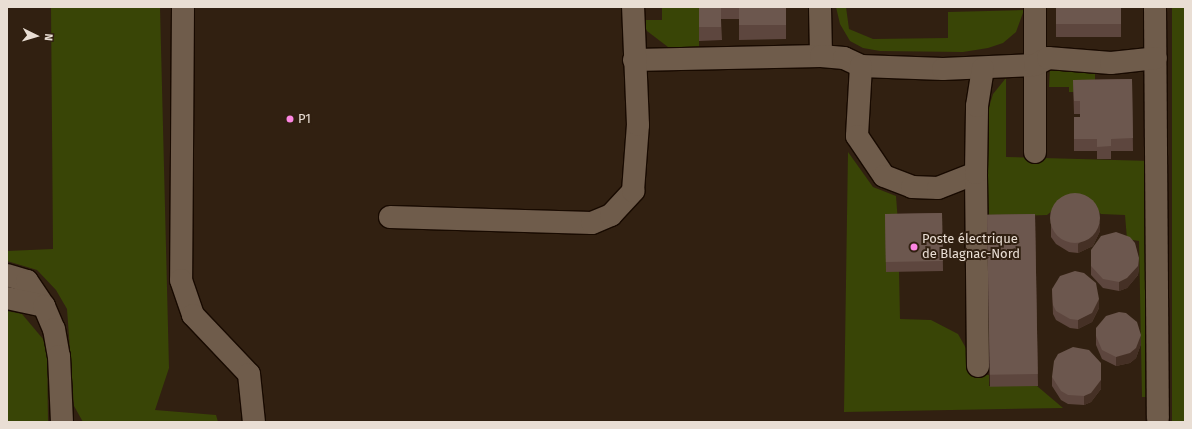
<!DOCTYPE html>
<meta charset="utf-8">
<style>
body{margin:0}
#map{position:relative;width:1192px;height:429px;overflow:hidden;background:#312011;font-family:"Fira Sans",sans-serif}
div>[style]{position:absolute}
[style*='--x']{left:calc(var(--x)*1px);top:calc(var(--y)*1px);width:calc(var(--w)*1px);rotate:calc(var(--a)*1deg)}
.green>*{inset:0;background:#394506;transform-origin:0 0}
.roads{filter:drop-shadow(1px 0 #180a00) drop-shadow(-1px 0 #180a00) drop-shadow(0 1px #180a00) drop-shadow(0 -1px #180a00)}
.minor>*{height:22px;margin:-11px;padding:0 11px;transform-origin:11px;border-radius:11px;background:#6f5c4b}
.wall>*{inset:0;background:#5d463e;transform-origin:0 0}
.shaded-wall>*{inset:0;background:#453025}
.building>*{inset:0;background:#6c574e;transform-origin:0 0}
.round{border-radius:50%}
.dots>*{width:11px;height:11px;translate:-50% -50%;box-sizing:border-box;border:2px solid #312011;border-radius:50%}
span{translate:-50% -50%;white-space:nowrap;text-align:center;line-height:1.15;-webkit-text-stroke:4px #312011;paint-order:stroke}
.poi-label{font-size:13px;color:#e9ded4}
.left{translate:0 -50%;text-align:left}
.frame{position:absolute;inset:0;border:8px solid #e9ded4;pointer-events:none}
.north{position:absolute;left:16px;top:16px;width:40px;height:40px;-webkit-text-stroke:3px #312011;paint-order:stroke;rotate:95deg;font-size:11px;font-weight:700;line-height:16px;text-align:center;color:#e9ded4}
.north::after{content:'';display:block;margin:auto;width:14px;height:18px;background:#e9ded4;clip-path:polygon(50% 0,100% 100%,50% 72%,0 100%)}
</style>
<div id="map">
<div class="green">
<i style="clip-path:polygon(51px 7px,160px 7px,169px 368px,155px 410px,216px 415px,218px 422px,83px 422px,74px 406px,67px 309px,56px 290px,37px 270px,7px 261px,7px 251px,53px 249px)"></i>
<i style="clip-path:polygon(662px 7px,699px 7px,699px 50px,680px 50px,668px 47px,647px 31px,642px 20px,662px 20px)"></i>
<i style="clip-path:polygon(836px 7px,846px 7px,849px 29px,873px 39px,948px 38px,948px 12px,1024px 10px,1016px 32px,1003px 43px,988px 48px,963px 52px,880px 51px,863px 48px,850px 41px,840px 24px)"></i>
<i style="left:1172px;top:7px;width:13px;height:415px"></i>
<i style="clip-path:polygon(1050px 67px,1092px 67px,1095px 73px,1095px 92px,1069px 92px,1069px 87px,1049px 87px)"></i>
<i style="clip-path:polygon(1006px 78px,1006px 157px,1151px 161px,1154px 397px,1142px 397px,1139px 241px,1127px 239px,1125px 215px,1101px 214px,1085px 199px,1069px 197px,1047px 215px,986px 217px,986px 117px,993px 94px)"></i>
<i style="clip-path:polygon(848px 152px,873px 187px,896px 196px,898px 223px,886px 271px,899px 271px,900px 319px,931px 320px,958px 334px,967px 350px,971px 375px,989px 375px,989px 386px,1037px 386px,1063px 408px,844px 412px)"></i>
<i style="clip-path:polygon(7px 311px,22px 314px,43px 339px,47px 355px,48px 422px,7px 422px)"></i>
</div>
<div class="roads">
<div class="minor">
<i style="--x:183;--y:7;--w:273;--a:90.4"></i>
<i style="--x:181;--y:280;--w:37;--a:71"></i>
<i style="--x:193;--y:315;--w:81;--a:46.5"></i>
<i style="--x:249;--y:374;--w:48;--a:84.1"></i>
<i style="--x:820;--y:7;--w:49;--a:88.8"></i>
<i style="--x:1035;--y:7;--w:145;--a:90"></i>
<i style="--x:1155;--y:7;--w:411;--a:89.6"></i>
<i style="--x:634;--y:60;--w:187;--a:-1.2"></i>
<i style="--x:821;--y:56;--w:23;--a:5"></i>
<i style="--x:844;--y:58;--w:19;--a:25"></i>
<i style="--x:861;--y:66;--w:82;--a:2.1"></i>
<i style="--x:943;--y:69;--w:92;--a:-2.5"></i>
<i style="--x:1035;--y:65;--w:15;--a:-28"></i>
<i style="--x:1048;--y:58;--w:63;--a:4.5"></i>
<i style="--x:1111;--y:63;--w:45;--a:-6.3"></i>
<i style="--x:861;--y:66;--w:70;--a:93.3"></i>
<i style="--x:857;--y:136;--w:48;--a:56"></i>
<i style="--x:884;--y:176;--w:30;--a:21"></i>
<i style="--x:912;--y:187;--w:26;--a:2"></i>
<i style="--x:938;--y:188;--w:41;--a:-21.5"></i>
<i style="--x:390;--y:217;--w:202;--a:1.7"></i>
<i style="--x:592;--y:223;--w:21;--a:-23"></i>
<i style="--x:611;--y:215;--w:33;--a:-47"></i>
<i style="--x:633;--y:191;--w:66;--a:-85.7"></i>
<i style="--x:638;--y:125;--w:118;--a:-92.4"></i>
<i style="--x:7;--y:275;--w:21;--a:17"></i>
<i style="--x:27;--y:281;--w:30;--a:56"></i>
<i style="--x:7;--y:298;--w:38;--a:12"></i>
<i style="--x:44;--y:306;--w:25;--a:67"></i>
<i style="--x:54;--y:329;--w:27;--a:80"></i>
<i style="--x:59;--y:356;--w:66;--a:87.4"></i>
<i style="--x:978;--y:366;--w:193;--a:-90.6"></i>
<i style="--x:976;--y:173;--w:67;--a:-89.1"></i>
<i style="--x:977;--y:106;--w:38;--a:-81"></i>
</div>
</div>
<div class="wall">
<i style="clip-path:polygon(699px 7px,786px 7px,786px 39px,739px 40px,739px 19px,721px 19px,722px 40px,699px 41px)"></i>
<i style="left:1056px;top:7px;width:65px;height:30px"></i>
<i style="clip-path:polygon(1132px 79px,1133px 151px,1111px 151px,1111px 159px,1097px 159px,1097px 151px,1074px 151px,1074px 117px,1080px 117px,1080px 114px,1074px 114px,1073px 80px)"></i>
<i style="clip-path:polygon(1051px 211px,1100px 231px,1093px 246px,1078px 253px,1069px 252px,1056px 244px,1051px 237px)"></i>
<i style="left:942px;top:213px;width:58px;height:57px;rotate:89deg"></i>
<i style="left:1035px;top:214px;width:172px;height:48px;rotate:89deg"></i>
<i style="clip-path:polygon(1091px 250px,1139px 267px,1138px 275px,1127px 288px,1119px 291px,1103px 288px,1091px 275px)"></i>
<i style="clip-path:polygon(1052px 289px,1099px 308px,1092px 322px,1078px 329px,1070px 328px,1056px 320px,1053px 314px)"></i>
<i style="clip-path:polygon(1096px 336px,1141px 344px,1136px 358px,1130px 363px,1116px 366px,1102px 359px,1096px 345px)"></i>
<i style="clip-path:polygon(1052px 377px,1101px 389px,1091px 402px,1084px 405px,1068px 404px,1061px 400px,1052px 386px)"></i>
</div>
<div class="shaded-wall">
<i style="clip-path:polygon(1100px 222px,1100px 231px,1093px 246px,1078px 253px,1078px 244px)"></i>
<i style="clip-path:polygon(1139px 258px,1139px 267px,1138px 275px,1127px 288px,1119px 291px,1119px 282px)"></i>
<i style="clip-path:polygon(1099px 299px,1099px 308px,1092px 322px,1078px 329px,1078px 320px)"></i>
<i style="clip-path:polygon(1141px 335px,1141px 344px,1136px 358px,1130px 363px,1116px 366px,1116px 357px)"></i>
<i style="clip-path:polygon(1101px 380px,1101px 389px,1091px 402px,1084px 405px,1084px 396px)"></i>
</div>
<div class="building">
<i style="left:699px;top:7px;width:22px;height:20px"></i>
<i style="left:739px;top:7px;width:47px;height:18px"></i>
<i style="left:1056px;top:7px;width:65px;height:17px"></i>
<i style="clip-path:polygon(1132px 79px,1133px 138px,1111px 139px,1111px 146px,1097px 147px,1097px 139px,1074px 139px,1074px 117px,1080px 117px,1080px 101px,1074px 101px,1073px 80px)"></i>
<i class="round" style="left:1050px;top:193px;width:50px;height:50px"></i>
<i style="left:942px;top:213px;width:48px;height:57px;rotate:89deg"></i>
<i style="left:1035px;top:214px;width:160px;height:48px;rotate:89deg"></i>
<i style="clip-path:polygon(1116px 232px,1130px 237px,1135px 243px,1139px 258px,1138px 266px,1127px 278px,1119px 282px,1103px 279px,1091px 266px,1091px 250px,1101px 236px)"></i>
<i style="clip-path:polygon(1075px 271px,1084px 273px,1096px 283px,1099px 299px,1092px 313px,1078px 320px,1070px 319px,1056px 311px,1053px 305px,1052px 289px,1060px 276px)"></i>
<i style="clip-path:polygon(1119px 312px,1126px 313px,1137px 322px,1141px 335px,1136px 348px,1130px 353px,1116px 357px,1102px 350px,1096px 336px,1096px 328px,1106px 316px)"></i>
<i style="clip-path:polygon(1073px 347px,1089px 350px,1101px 363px,1101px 380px,1091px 393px,1084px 396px,1068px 395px,1061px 391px,1052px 377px,1054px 361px,1058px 354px)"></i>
</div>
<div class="dots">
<i style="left:290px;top:119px;background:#fd86e2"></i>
<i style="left:914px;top:247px;background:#fd86e2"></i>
</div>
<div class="poi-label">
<span class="left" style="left:298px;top:119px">P1</span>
<span class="left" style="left:922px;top:247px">Poste électrique<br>de Blagnac-Nord</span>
</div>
<div class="frame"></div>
<div class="north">N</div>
</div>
